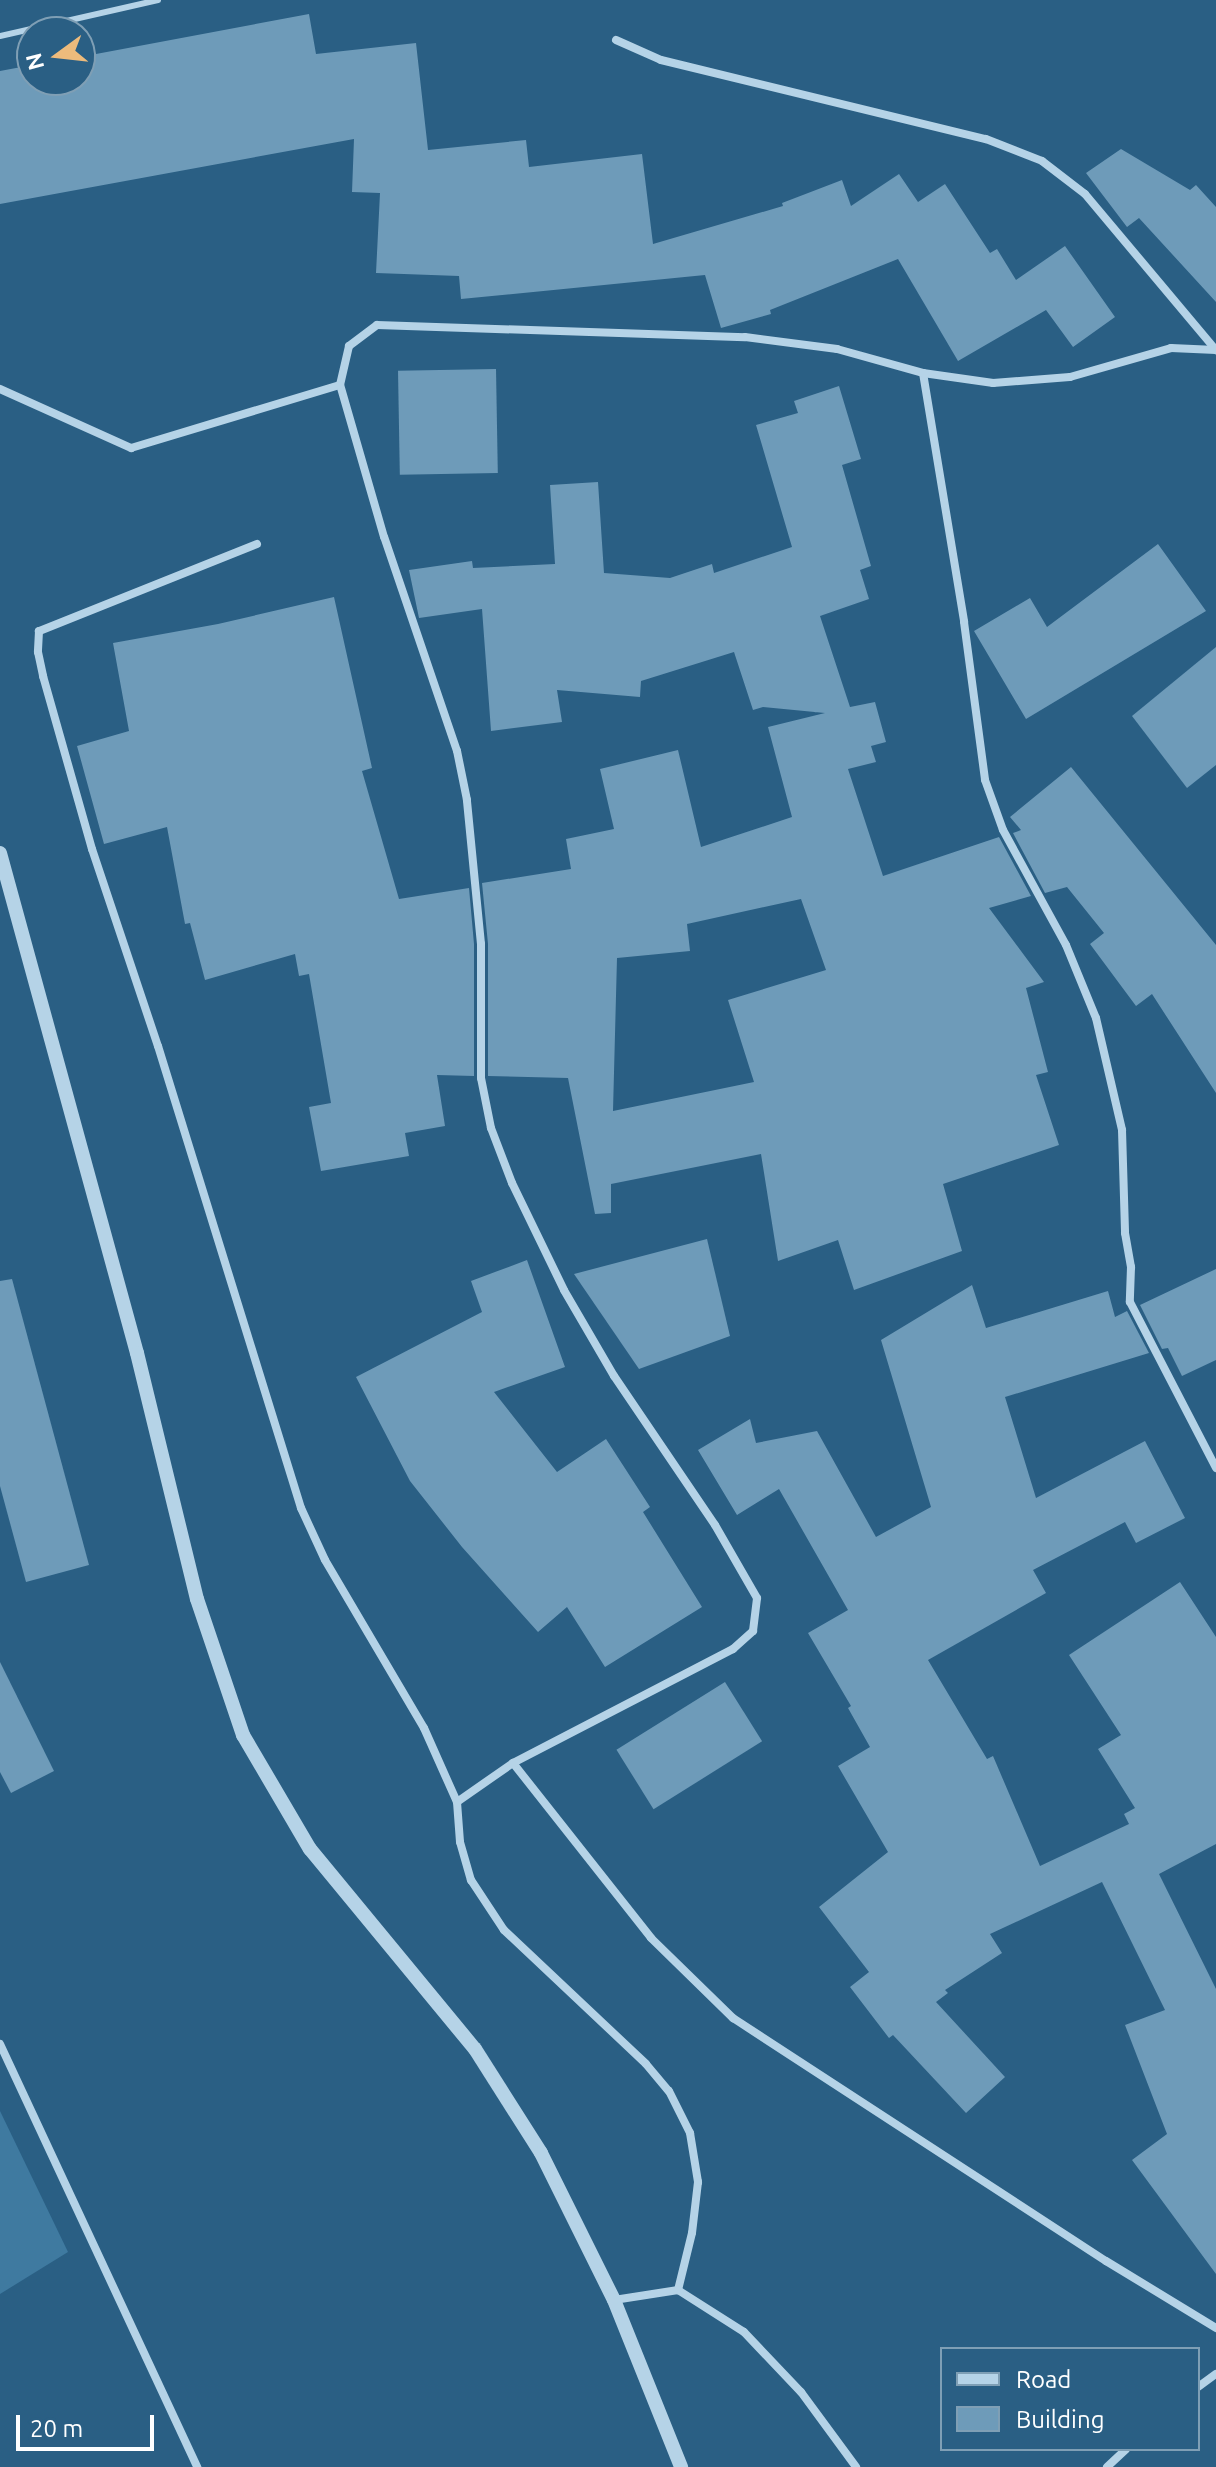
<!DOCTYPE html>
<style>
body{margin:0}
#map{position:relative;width:1216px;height:2467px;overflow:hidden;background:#2a5f84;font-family:Ubuntu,sans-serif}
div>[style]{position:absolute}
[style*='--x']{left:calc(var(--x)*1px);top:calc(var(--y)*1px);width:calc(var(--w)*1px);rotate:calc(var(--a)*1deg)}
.green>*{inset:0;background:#3f7aa0}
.building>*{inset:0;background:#6e9bb9;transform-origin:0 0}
.service>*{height:6px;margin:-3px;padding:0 3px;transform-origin:3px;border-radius:3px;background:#b5d3e7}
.minor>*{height:8px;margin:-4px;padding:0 4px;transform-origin:4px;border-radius:4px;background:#b5d3e7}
.tertiary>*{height:14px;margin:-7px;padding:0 7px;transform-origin:7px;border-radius:7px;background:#b5d3e7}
span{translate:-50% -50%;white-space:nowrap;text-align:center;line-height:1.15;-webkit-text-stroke:8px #2a5f84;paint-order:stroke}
.legend{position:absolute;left:940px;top:2347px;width:260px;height:104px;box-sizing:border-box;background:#2a5f84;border:2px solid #7f9fb5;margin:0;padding:10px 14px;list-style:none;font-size:24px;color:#fff}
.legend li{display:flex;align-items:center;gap:16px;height:40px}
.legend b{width:40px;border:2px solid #7f9fb5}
.north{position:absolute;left:16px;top:16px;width:80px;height:80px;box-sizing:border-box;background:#2a5f84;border:2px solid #7f9fb5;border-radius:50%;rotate:255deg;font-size:22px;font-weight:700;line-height:32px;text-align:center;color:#fff}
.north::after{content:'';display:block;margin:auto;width:28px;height:36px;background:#edbb7c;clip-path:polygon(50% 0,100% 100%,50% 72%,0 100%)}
.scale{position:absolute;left:16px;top:2415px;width:138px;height:36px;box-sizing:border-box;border:4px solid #fff;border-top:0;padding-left:10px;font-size:24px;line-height:28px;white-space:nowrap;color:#fff;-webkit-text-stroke:6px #2a5f84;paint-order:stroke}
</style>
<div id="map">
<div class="green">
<i style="clip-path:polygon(0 2111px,68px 2252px,0 2294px)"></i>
</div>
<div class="building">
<i style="clip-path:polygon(309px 14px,316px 54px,416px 43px,428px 150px,526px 140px,529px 167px,642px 154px,653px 244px,783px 206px,782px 203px,842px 180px,851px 206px,899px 174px,918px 202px,945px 184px,990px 253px,997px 249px,1016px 280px,1065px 246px,1115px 317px,1073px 347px,1046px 310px,958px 361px,898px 259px,770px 310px,771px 314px,721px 328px,705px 275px,461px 299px,459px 276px,376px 273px,380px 193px,352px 192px,354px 139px,0 204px,0 71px,32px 65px,32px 80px,80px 80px,80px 57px)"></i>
<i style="clip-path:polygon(1121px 149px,1190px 190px,1196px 185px,1216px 207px,1216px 302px,1139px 218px,1127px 227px,1086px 173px)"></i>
<i style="left:496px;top:369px;width:104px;height:98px;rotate:89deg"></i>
<i style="clip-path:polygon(evenodd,839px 386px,861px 459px,842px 465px,871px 566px,860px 570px,869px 599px,820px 616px,850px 707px,875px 702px,886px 742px,871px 746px,876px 762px,848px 769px,883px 876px,999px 837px,1031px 896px,989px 908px,1044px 982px,1026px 988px,1048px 1072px,1036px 1075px,1059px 1145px,943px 1184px,962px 1251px,854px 1290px,838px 1240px,778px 1261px,761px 1154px,611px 1184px,611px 1213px,595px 1214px,568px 1078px,488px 1076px,488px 944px,482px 883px,571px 869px,566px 839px,614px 829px,600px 769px,678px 750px,701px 847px,792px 817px,768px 727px,825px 713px,763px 707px,753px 710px,734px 652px,641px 681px,640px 697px,557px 690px,562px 722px,491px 731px,482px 609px,419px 618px,409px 570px,472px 561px,473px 568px,555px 564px,550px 485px,598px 482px,604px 573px,670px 578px,712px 564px,714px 573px,792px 547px,756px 425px,798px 413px,794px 401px,839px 386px,801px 899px,826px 970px,728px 1000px,754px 1082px,613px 1111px,617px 958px,690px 951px,687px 924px,801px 899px)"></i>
<i style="clip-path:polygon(1158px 544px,1206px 611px,1026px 719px,974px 631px,1030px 598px,1047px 627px)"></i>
<i style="clip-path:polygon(334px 597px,372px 768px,362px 771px,399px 899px,469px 888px,474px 944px,474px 1076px,437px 1075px,445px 1126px,405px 1133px,409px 1156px,321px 1171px,309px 1107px,331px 1103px,309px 974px,299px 976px,295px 954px,205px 980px,190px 923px,185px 924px,167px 827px,104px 844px,77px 746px,129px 731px,113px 643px,218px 624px)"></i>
<i style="clip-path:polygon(1216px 647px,1216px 765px,1187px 788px,1132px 716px)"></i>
<i style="clip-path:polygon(1071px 767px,1216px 945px,1216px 1093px,1152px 994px,1136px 1006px,1090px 944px,1104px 933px,1067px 887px,1045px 893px,1013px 833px,1021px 830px,1010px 817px)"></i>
<i style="clip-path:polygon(707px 1239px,730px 1336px,639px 1369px,574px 1274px)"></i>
<i style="clip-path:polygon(527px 1260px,565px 1367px,494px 1392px,557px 1472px,606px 1439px,650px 1507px,643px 1512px,702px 1607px,605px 1667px,567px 1607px,538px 1632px,462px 1547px,410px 1481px,356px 1377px,482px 1312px,471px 1281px)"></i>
<i style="clip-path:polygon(1216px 1269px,1216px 1360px,1182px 1376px,1168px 1348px,1162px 1349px,1140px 1305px)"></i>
<i style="clip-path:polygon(12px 1279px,89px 1565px,26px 1582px,0 1486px,0 1281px)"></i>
<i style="clip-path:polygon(972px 1285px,986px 1328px,1108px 1291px,1115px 1317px,1127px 1311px,1149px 1353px,1005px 1397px,1036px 1498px,1145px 1441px,1185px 1518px,1136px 1543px,1125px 1522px,1033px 1570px,1046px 1593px,928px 1660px,987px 1759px,993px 1756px,1040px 1866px,1129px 1824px,1124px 1814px,1135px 1808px,1098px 1749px,1121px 1735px,1069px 1655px,1180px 1582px,1216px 1637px,1216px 1844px,1159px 1874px,1216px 1989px,1216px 2274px,1132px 2160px,1167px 2134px,1125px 2025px,1165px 2010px,1102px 1882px,990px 1934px,1002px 1953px,945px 1990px,948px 1993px,936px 2002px,1005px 2077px,966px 2113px,893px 2035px,889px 2038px,850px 1987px,869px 1972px,819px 1907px,888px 1852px,838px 1766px,870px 1747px,848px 1708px,851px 1706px,808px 1633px,848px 1610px,779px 1489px,737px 1515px,698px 1450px,750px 1419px,756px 1443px,817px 1431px,876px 1537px,931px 1507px,881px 1340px)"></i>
<i style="clip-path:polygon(0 1662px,54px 1771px,11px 1793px,0 1772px)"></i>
<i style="left:725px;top:1682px;width:70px;height:128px;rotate:58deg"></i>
</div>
<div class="service">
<i style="--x:0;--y:36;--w:162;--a:-12.8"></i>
</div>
<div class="minor">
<i style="--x:616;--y:40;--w:49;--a:24"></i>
<i style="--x:661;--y:60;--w:334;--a:13.7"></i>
<i style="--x:986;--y:139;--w:60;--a:21.4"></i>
<i style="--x:1042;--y:161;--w:54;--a:37.5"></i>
<i style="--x:1085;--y:194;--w:204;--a:50"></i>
<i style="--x:923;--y:373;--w:252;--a:80.6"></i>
<i style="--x:964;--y:622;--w:159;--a:82.4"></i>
<i style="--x:985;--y:780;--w:53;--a:70.2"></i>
<i style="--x:1003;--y:830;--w:131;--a:61.3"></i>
<i style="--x:1066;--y:945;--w:79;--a:67.7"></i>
<i style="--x:1096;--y:1018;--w:115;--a:76.9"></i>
<i style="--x:1122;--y:1130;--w:103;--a:88.3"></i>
<i style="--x:1125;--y:1233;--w:35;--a:80"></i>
<i style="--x:1131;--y:1267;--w:35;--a:92"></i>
<i style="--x:1130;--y:1302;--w:187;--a:62.6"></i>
<i style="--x:0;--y:389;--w:144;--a:24.2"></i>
<i style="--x:131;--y:448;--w:218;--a:-16.8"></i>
<i style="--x:257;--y:544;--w:235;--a:158.2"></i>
<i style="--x:39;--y:631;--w:21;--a:93"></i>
<i style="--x:38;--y:652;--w:25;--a:78"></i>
<i style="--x:43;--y:676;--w:180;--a:74.2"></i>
<i style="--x:92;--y:849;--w:208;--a:71.5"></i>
<i style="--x:158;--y:1046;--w:484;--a:72.8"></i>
<i style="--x:301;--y:1508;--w:57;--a:65.2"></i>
<i style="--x:325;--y:1560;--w:195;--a:59.5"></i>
<i style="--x:424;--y:1728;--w:81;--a:66"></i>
<i style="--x:457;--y:1802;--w:40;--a:85.7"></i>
<i style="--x:460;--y:1842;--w:40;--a:74"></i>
<i style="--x:471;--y:1880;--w:60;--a:56.6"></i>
<i style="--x:504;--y:1930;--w:195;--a:43.3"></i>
<i style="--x:646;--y:2064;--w:35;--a:50"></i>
<i style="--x:669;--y:2091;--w:47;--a:63.4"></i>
<i style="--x:690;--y:2133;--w:50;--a:80.7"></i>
<i style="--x:698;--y:2182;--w:51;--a:96.7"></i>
<i style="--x:692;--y:2233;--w:59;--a:103.8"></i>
<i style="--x:513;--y:1763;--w:223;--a:51.7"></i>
<i style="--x:651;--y:1938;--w:115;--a:44.3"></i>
<i style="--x:733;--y:2018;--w:445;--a:33.1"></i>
<i style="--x:1106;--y:2261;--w:129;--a:31.3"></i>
<i style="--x:457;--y:1802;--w:68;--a:-34.9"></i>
<i style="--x:513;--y:1763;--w:248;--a:-27.4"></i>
<i style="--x:733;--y:1649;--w:27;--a:-42"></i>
<i style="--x:753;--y:1631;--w:33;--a:-83"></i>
<i style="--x:757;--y:1598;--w:84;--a:-119.9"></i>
<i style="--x:715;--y:1525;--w:180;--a:-124.1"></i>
<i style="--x:614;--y:1376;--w:99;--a:-120.2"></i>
<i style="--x:564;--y:1290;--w:119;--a:-115.9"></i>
<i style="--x:512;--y:1183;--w:59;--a:-110.9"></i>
<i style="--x:491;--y:1128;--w:51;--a:-101.3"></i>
<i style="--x:481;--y:1078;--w:134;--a:-90"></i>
<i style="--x:481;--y:944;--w:145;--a:-95.6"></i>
<i style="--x:467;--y:800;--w:50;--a:-101.5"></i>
<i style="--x:457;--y:751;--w:226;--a:-108.8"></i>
<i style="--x:384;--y:537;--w:158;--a:-106.1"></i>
<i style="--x:340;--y:385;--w:40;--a:-77"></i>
<i style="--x:349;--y:346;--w:35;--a:-37"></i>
<i style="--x:377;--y:325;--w:368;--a:1.9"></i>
<i style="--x:745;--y:337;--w:93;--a:7.4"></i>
<i style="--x:837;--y:349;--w:89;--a:15.6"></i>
<i style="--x:923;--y:373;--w:71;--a:8.1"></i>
<i style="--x:993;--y:383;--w:77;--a:-4.5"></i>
<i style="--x:1070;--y:377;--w:105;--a:-16"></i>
<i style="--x:1171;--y:348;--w:45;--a:2.5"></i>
<i style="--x:0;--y:2044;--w:467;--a:65"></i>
<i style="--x:614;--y:2300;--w:65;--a:-8.9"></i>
<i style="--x:678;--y:2290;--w:78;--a:32.5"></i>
<i style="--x:744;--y:2332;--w:83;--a:46.5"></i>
<i style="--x:801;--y:2392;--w:93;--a:53.7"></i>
<i style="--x:1198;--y:2387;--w:22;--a:-36"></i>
<i style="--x:1107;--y:2467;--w:26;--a:-43"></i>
</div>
<div class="tertiary">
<i style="--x:0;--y:853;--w:518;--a:74.68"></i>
<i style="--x:137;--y:1353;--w:253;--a:76.3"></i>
<i style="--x:197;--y:1599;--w:144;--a:71.3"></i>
<i style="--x:243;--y:1735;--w:132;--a:59.6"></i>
<i style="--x:310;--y:1849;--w:259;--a:50.5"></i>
<i style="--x:475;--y:2049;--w:123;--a:57.6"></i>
<i style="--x:541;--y:2153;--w:164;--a:63.6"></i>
<i style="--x:614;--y:2300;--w:180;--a:68.1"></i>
</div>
<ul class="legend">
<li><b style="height:10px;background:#b5d3e7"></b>Road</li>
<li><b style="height:22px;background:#6e9bb9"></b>Building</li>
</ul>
<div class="north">N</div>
<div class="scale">20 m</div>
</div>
